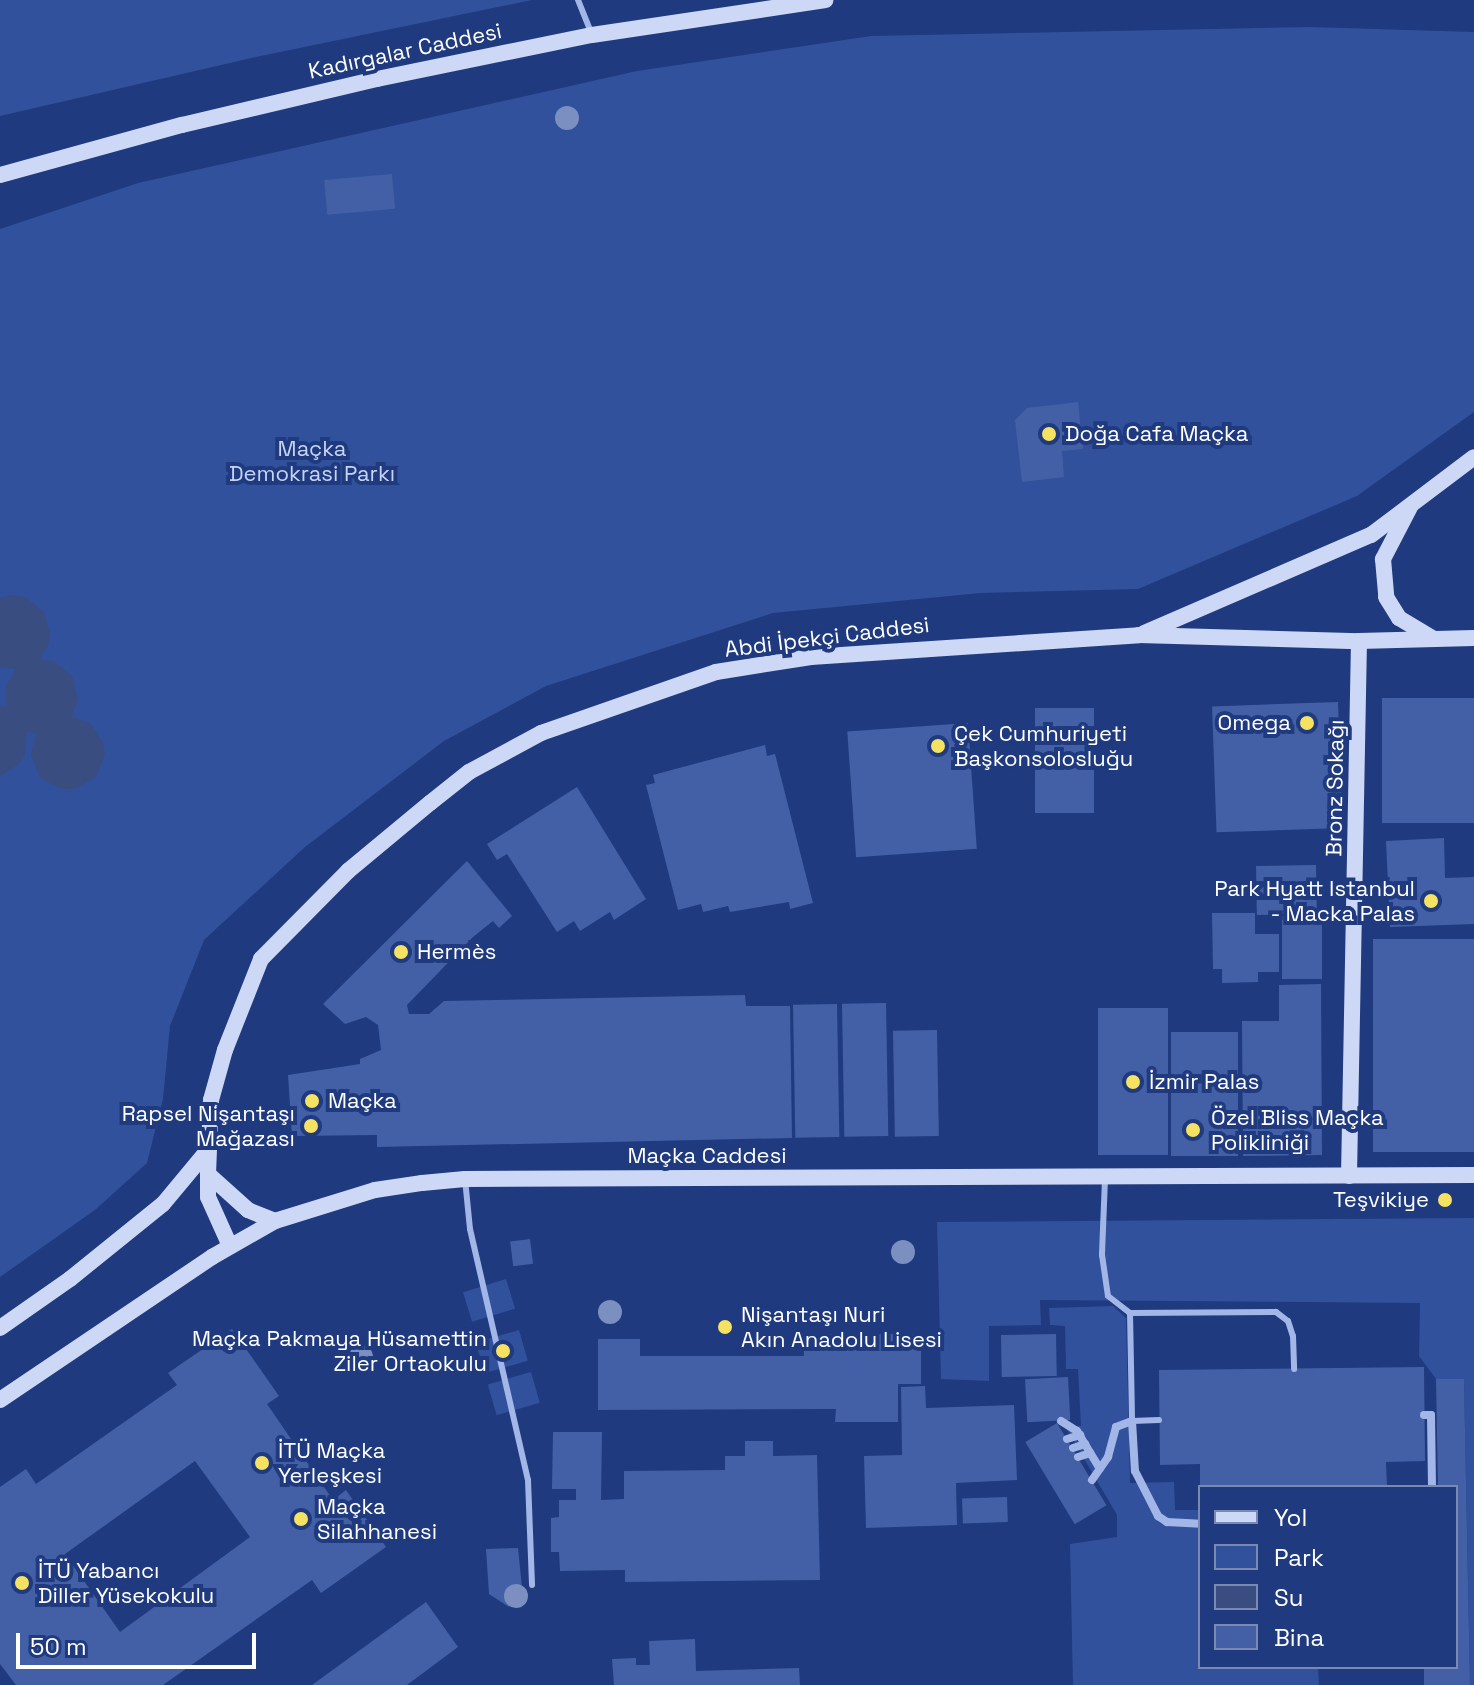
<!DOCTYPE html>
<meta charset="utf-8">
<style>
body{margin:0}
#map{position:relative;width:1474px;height:1685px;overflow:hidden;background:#1f3a7e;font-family:"Space Grotesk",sans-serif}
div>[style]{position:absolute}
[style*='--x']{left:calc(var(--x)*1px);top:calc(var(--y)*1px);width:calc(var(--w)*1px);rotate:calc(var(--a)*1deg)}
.green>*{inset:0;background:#31519c;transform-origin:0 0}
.water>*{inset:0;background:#394d80}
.building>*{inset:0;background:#4360a6;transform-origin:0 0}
.lane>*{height:6px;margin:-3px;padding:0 3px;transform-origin:3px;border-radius:3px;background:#a2b7e8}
.street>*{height:8px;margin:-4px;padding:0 4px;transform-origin:4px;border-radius:4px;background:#a2b7e8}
.secondary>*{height:16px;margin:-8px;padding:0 8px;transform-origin:8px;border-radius:8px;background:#cdd8f6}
.trees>*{width:24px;height:24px;margin:-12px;border-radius:50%;background:#7b8fc0}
.dots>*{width:22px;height:22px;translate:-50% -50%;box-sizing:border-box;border:4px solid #1f3a7e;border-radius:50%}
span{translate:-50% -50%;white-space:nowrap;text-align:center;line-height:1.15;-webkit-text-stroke:8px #1f3a7e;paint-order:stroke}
.street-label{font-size:22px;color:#fff}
.poi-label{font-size:22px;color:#fff}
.left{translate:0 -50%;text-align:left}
.right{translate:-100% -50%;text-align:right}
.park-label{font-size:22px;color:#c6d4f6}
.legend{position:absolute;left:1198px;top:1485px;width:260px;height:184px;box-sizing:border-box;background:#1f3a7e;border:2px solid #7989b2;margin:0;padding:10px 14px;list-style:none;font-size:24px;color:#fff}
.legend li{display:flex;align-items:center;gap:16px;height:40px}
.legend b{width:40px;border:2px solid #7989b2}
.scale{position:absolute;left:16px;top:1633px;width:240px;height:36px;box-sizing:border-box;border:4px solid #fff;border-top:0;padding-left:10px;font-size:24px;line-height:28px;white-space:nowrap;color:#fff;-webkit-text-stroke:6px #1f3a7e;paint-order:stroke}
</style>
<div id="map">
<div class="green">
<i style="clip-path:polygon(0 0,532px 0,256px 57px,0 116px)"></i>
<i style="clip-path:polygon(1310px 27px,1474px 32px,1474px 412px,1357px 496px,1138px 589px,981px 593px,773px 613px,546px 686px,444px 741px,305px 847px,204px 940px,170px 1026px,163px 1099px,147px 1163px,95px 1210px,0 1277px,0 229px,138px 183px,637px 71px,871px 36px)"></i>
<i style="clip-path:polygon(1474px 1218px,1474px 1685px,1470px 1685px,1464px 1379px,1436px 1379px,1419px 1356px,1420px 1303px,1040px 1300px,1041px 1325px,989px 1326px,989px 1381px,941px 1379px,937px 1222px)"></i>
<i style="left:506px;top:1279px;width:31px;height:45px;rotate:73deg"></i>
<i style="clip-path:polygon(1113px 1306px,1126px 1318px,1130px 1483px,1174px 1482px,1175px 1510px,1200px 1510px,1200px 1667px,1318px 1667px,1319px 1685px,1073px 1685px,1070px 1544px,1117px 1537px,1117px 1515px,1065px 1426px,1081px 1426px,1078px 1369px,1066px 1369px,1065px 1326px,1050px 1325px,1049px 1308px)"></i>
<i style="left:519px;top:1330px;width:32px;height:45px;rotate:74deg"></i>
<i style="left:531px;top:1372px;width:32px;height:45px;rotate:74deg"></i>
</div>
<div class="water">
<i style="clip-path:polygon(13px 595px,25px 597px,44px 612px,50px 634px,48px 646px,39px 660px,54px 661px,72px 676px,78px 698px,72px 717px,90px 723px,103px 743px,105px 754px,96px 777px,75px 789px,62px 789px,40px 778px,31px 755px,36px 734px,27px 731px,25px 754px,19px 764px,0 776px,0 705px,6px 707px,6px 686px,16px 669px,0 667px,0 598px)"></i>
</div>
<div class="building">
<i style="left:392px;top:174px;width:35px;height:68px;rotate:85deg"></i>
<i style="clip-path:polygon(1078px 402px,1083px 449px,1062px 451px,1064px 477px,1022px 482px,1015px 420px,1027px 408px)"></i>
<i style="left:1474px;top:698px;width:125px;height:92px;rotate:90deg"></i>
<i style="left:1338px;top:702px;width:126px;height:126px;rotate:88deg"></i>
<i style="left:1035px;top:708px;width:59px;height:105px"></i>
<i style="left:968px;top:723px;width:126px;height:121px;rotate:86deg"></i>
<i style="clip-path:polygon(765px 745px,767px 756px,775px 754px,813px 903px,790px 909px,789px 902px,730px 912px,728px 906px,703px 912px,701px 904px,678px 910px,646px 785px,655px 783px,653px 775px)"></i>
<i style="clip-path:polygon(577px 787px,646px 899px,614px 920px,610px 912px,580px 931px,574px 921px,557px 932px,507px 854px,497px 860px,487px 844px)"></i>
<i style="clip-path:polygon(1444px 838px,1445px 878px,1474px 877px,1474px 924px,1390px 927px,1386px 841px)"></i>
<i style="clip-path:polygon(467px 861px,512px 916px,499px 928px,493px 921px,473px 937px,407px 1005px,409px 1014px,429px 1014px,444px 1001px,745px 995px,746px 1006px,790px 1006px,792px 1138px,377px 1147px,377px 1135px,292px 1136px,288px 1075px,360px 1064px,360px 1059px,381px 1050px,378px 1025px,366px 1017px,345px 1024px,323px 1004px)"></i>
<i style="left:1316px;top:865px;width:49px;height:60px;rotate:89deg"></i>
<i style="clip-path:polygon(1212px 913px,1255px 913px,1255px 934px,1279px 934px,1279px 972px,1258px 972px,1258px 982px,1222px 983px,1222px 969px,1213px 969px)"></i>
<i style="left:1282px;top:916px;width:40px;height:63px"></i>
<i style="left:1474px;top:939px;width:213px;height:101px;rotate:90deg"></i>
<i style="clip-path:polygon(1321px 984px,1322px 1155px,1243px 1156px,1242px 1021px,1279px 1021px,1279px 985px)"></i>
<i style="left:886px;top:1003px;width:133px;height:44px;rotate:89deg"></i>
<i style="left:837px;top:1004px;width:133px;height:44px;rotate:89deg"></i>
<i style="left:1168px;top:1008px;width:147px;height:70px;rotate:90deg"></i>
<i style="left:937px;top:1030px;width:106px;height:44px;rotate:89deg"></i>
<i style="left:1171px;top:1032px;width:67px;height:124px"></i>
<i style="left:530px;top:1239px;width:25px;height:20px;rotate:83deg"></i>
<i style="clip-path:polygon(evenodd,232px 1329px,279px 1396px,267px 1404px,333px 1500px,346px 1490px,386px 1547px,321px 1593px,312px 1580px,163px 1685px,16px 1685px,0 1664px,0 1487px,26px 1469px,36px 1484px,177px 1385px,168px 1373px,232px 1329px,195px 1461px,250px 1537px,120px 1632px,65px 1554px,195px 1461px)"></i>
<i style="clip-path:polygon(803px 1334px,921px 1334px,921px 1384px,898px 1384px,898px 1422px,835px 1422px,836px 1409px,598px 1410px,598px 1339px,640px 1339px,640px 1356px,804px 1356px)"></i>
<i style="left:1056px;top:1334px;width:42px;height:55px;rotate:89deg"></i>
<i style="clip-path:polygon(1424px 1367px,1425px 1461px,1386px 1462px,1387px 1487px,1200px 1487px,1200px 1464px,1160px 1465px,1159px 1370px)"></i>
<i style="left:1068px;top:1377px;width:43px;height:43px;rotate:87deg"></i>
<i style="clip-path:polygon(1436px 1379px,1464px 1379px,1470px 1685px,1424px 1685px,1424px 1667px,1456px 1667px,1456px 1487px,1438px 1487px)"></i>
<i style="clip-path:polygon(925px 1386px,926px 1408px,1014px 1405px,1017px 1480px,956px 1483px,957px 1525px,866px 1528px,864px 1456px,902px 1455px,901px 1387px)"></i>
<i style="left:1057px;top:1423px;width:96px;height:37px;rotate:59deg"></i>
<i style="clip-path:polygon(553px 1432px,602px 1432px,601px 1500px,624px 1499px,624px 1471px,725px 1470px,725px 1456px,745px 1456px,745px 1441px,773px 1441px,773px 1456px,817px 1455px,820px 1580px,625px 1582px,625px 1570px,560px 1571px,559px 1552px,551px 1552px,551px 1518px,559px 1517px,559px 1500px,576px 1500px,576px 1489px,552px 1489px)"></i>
<i style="left:1007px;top:1497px;width:25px;height:45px;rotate:88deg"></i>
<i style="clip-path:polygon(518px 1548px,522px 1588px,509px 1607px,489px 1594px,486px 1549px)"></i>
<i style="clip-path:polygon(426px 1602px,458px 1647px,407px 1685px,312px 1685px)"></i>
<i style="clip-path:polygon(695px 1639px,696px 1671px,799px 1668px,800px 1685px,614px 1685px,612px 1659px,636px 1658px,636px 1665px,650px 1665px,649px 1641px)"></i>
</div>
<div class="lane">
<i style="--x:578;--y:0;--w:37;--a:68"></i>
<i style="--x:465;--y:1179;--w:50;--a:84.3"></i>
<i style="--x:470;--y:1229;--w:258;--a:77"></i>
<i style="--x:528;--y:1480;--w:105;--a:87.8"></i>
<i style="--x:1105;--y:1179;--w:76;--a:92.3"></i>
<i style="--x:1102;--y:1255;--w:41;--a:81.7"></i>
<i style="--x:1108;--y:1296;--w:28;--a:38"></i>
<i style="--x:1130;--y:1313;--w:146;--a:-0.4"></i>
<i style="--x:1276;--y:1312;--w:15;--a:37"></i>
<i style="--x:1288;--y:1321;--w:16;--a:72"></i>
<i style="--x:1293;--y:1336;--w:33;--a:88"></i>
<i style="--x:1130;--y:1313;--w:108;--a:88.9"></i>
<i style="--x:1132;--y:1421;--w:27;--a:-2"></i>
</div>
<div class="street">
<i style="--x:1424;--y:1415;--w:7;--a:0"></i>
<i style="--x:1431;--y:1415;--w:72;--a:89.2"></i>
<i style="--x:1061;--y:1421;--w:19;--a:32"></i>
<i style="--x:1077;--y:1431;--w:44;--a:58.8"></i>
<i style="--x:1067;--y:1439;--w:14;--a:-17"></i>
<i style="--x:1073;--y:1448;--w:13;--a:-18"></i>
<i style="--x:1078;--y:1457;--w:13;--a:-18"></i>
<i style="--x:1092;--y:1480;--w:28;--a:-55"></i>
<i style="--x:1108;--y:1457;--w:31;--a:-75"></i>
<i style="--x:1116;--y:1427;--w:17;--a:-21"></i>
<i style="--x:1132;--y:1421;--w:50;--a:86.6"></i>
<i style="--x:1135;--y:1471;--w:51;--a:62.9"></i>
<i style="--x:1158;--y:1516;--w:11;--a:34"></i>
<i style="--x:1167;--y:1522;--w:33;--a:3"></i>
</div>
<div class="secondary">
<i style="--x:0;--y:175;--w:189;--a:-15.4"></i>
<i style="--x:182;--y:125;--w:200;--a:-13.3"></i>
<i style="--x:377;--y:79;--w:219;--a:-11.6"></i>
<i style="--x:592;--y:35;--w:236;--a:-8.5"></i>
<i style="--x:1410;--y:507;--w:59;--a:117.4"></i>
<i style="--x:1383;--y:559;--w:38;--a:85"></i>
<i style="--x:1386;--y:597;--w:25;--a:58"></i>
<i style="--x:1399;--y:618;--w:39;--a:31"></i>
<i style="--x:1144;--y:633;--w:247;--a:-23.4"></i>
<i style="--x:1371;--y:535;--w:129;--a:-37.1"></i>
<i style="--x:208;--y:1174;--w:23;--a:90"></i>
<i style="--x:208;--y:1197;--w:54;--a:65.8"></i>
<i style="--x:1349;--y:1176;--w:535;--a:-88.93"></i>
<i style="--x:275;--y:1221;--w:29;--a:-158"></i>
<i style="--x:248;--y:1210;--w:54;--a:-138"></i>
<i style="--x:208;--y:1174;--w:74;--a:-87.7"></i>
<i style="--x:211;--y:1100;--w:52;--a:-74.4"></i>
<i style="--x:225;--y:1050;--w:98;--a:-68.4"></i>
<i style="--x:261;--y:959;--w:124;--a:-45.3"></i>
<i style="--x:348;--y:871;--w:107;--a:-39.7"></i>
<i style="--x:430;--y:803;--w:50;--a:-38.5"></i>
<i style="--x:469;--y:772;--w:82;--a:-28.4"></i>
<i style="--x:541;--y:733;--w:185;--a:-19.2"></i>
<i style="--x:716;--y:672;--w:96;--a:-9"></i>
<i style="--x:811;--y:657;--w:329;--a:-3.8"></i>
<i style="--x:1139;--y:635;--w:220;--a:1.6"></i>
<i style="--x:1359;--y:641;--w:115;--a:-1.5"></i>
<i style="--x:0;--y:1328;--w:85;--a:-35"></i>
<i style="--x:70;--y:1279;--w:119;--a:-38.9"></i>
<i style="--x:163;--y:1204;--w:70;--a:-50.2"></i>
<i style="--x:0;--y:1400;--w:256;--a:-34"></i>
<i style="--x:212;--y:1257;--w:73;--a:-29.7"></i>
<i style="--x:275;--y:1221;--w:105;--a:-17.2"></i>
<i style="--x:375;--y:1190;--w:48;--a:-8.5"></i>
<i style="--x:422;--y:1183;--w:43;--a:-5.3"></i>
<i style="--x:465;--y:1179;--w:1009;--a:-0.23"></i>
</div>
<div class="trees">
<i style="left:567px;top:118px"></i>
<i style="left:903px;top:1252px"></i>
<i style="left:610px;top:1312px"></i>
<i style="left:361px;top:1357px"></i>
<i style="left:516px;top:1596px"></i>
</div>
<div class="dots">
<i style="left:1049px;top:434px;background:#f6e262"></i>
<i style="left:1307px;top:723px;background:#f6e262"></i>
<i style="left:938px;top:746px;background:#f6e262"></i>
<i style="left:1431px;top:901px;background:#f6e262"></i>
<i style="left:401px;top:952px;background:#f6e262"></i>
<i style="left:1133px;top:1082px;background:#f6e262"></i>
<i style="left:312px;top:1101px;background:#f6e262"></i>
<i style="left:311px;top:1126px;background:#f6e262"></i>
<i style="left:1193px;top:1130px;background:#f6e262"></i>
<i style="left:1445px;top:1200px;background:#f6e262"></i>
<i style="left:725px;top:1327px;background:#f6e262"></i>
<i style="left:503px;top:1351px;background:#f6e262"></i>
<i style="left:262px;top:1463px;background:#f6e262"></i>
<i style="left:301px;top:1519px;background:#f6e262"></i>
<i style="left:22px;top:1583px;background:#f6e262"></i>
</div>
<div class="street-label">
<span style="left:405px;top:51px;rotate:-12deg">Kadırgalar Caddesi</span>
<span style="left:827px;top:637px;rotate:-7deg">Abdi İpekçi Caddesi</span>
<span style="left:1335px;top:788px;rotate:-89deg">Bronz Sokağı</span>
<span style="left:707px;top:1156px">Maçka Caddesi</span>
</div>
<div class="poi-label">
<span class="left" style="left:1065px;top:434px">Doğa Cafa Maçka</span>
<span class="right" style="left:1291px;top:723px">Omega</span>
<span class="left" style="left:954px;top:746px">Çek Cumhuriyeti<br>Başkonsolosluğu</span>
<span class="right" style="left:1415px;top:901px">Park Hyatt Istanbul<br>- Macka Palas</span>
<span class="left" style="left:417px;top:952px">Hermès</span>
<span class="left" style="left:1149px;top:1082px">İzmir Palas</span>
<span class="left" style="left:328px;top:1101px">Maçka</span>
<span class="right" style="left:295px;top:1126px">Rapsel Nişantaşı<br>Mağazası</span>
<span class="left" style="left:1211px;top:1130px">Özel Bliss Maçka<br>Polikliniği</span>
<span class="right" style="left:1429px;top:1200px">Teşvikiye</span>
<span class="left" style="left:741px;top:1327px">Nişantaşı Nuri<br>Akın Anadolu Lisesi</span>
<span class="right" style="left:487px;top:1351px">Maçka Pakmaya Hüsamettin<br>Ziler Ortaokulu</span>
<span class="left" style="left:278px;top:1463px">İTÜ Maçka<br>Yerleşkesi</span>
<span class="left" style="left:317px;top:1519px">Maçka<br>Silahhanesi</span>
<span class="left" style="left:38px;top:1583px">İTÜ Yabancı<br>Diller Yüsekokulu</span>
</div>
<div class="park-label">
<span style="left:312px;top:461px">Maçka<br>Demokrasi Parkı</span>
</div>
<ul class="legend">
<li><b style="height:10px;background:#cdd8f6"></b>Yol</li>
<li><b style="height:22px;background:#31519c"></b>Park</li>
<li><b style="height:22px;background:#394d80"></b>Su</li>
<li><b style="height:22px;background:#4360a6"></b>Bina</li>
</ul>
<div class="scale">50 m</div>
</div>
